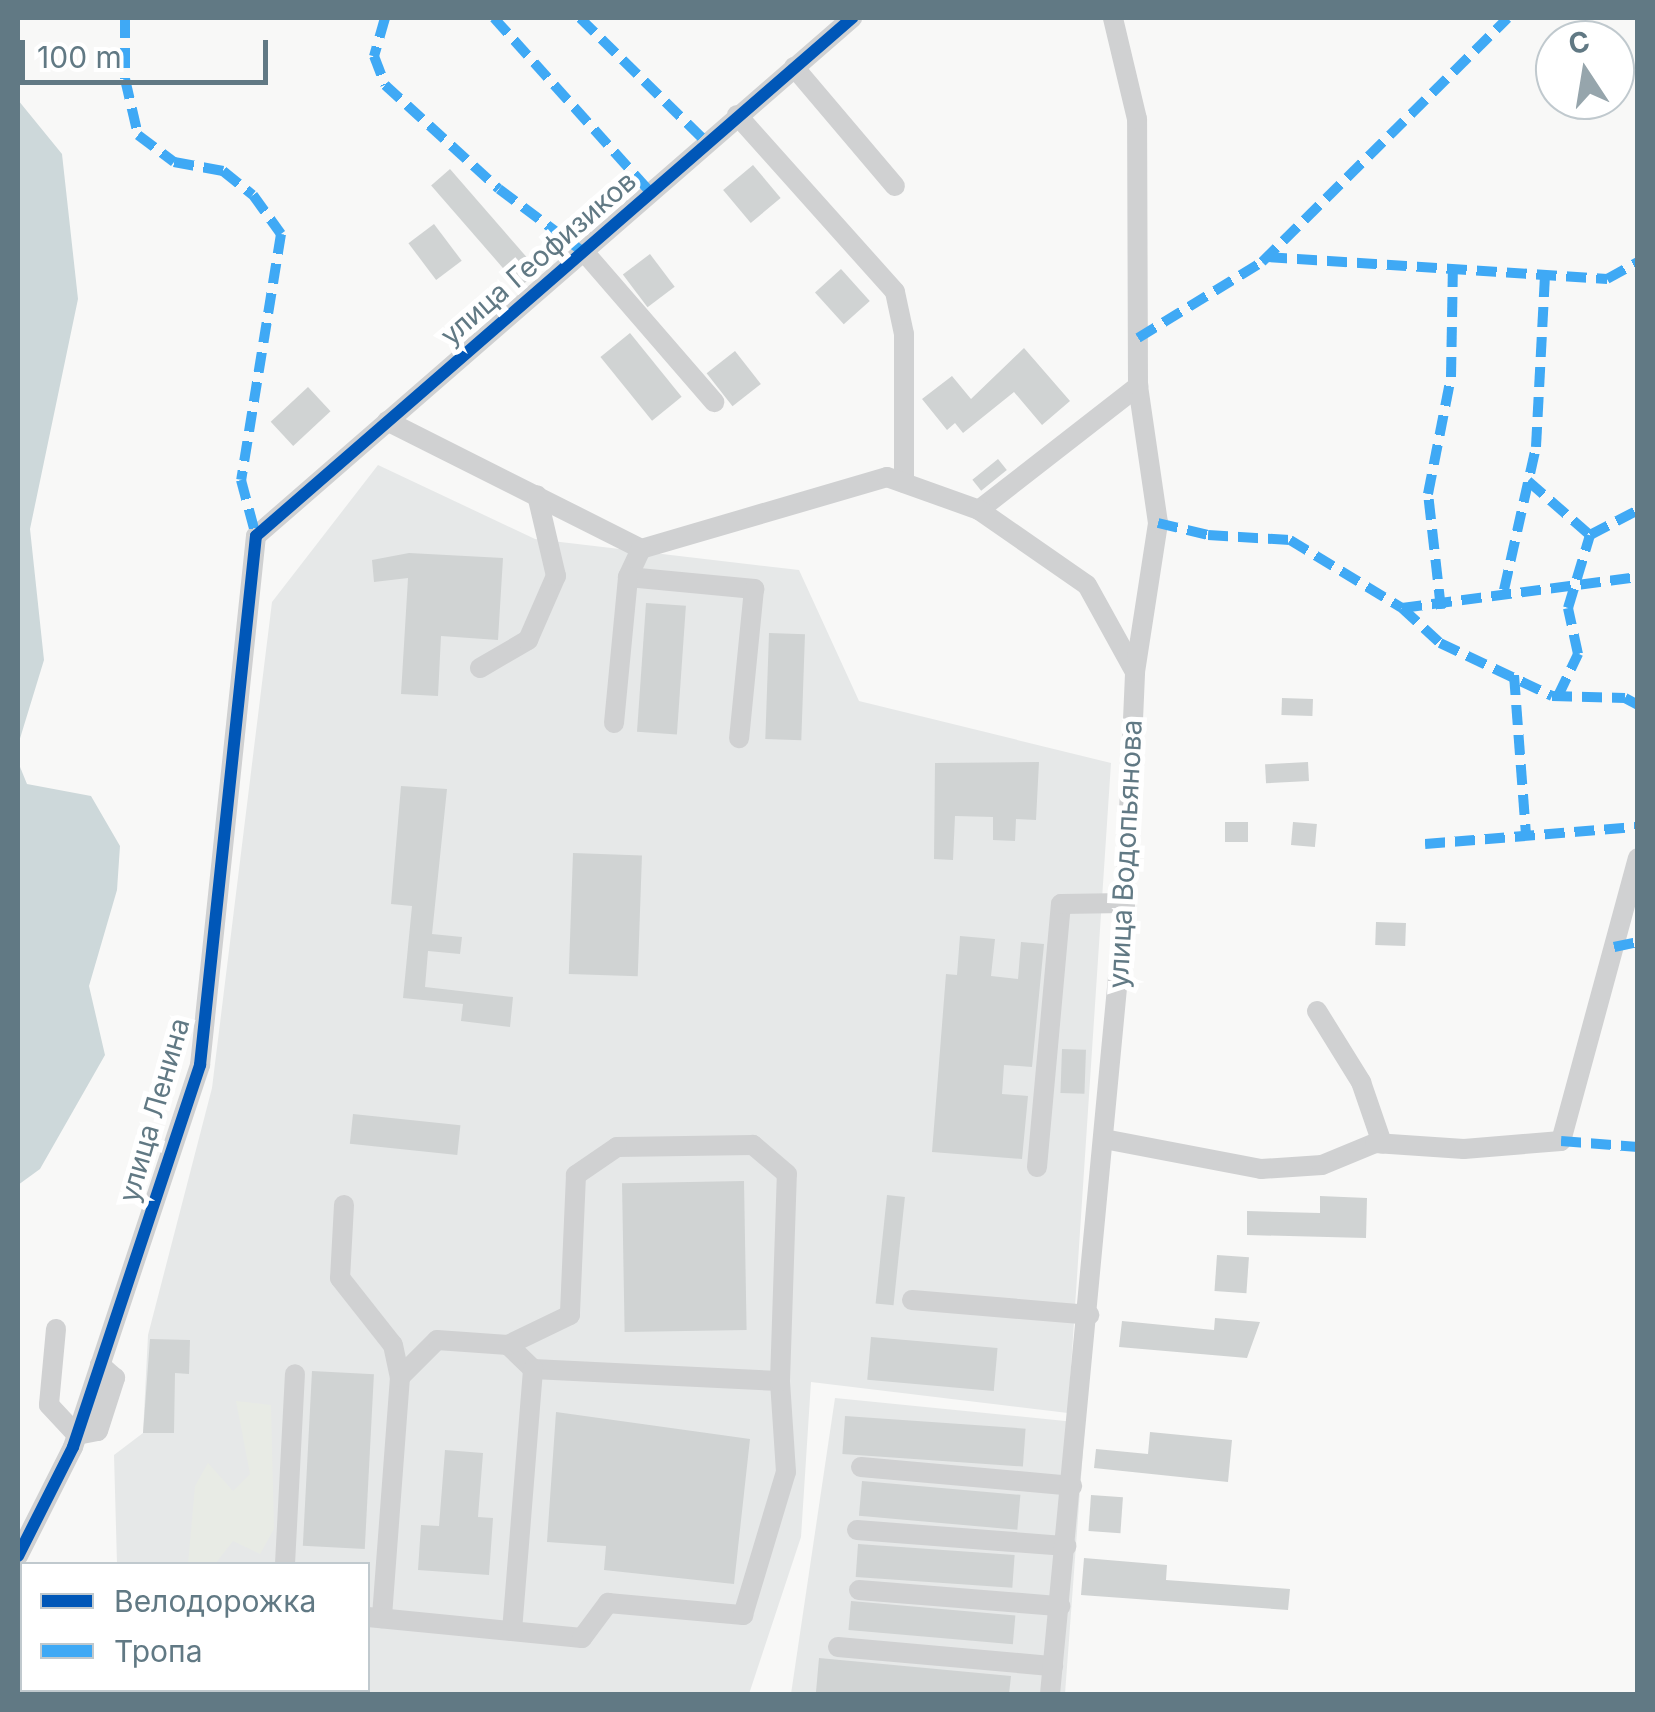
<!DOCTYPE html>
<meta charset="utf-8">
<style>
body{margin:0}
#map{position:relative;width:1655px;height:1712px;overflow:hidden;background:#f8f8f7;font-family:Inter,sans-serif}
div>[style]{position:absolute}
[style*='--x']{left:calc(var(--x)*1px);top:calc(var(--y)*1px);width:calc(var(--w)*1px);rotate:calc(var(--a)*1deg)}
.built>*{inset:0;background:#e6e8e8}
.green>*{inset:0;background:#e8ebe5}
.water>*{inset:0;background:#cdd8da}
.building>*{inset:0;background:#d0d3d3;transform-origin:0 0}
.minor>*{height:20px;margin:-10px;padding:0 10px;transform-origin:10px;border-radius:10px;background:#d0d1d2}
.quiet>*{height:10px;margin-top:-5px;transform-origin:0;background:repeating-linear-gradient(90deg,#3fa9f5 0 20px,transparent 0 30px)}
.cycleway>*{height:12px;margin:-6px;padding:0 6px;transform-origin:6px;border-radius:6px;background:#0057b8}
span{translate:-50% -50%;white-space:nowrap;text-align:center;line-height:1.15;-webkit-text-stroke:10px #fff;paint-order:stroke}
.street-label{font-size:28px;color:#617984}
.frame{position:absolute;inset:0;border:20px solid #617984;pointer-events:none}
.legend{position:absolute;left:20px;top:1562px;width:350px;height:130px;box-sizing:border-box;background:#fff;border:2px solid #c0c9ce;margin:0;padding:12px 18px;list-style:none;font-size:30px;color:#617984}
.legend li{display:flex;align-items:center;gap:20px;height:50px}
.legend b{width:50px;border:2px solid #c0c9ce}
.north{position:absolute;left:1535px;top:20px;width:100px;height:100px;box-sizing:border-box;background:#fff;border:2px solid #c0c9ce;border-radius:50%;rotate:348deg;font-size:28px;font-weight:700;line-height:40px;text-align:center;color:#617984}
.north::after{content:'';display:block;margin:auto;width:35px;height:45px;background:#96a5ac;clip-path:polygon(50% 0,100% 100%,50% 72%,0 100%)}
.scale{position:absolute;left:20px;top:40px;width:248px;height:45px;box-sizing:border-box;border:5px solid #617984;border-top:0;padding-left:12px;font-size:30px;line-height:35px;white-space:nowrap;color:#617984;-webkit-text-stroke:8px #fff;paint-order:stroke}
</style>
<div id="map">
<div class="built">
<i style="clip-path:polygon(378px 465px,535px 539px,799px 570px,859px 701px,1111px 763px,1068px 1413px,811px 1382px,801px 1537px,749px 1694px,181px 1694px,173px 1690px,368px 1690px,368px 1564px,117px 1564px,114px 1455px,143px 1433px,148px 1335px,212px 1088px,272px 602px)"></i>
<i style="clip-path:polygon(835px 1398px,1085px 1423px,1065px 1694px,791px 1694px)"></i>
</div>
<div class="green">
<i style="clip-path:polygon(236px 1401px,271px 1405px,274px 1529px,260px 1554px,233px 1541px,215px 1564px,188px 1564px,195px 1486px,208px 1463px,233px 1491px,250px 1474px)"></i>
</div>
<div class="water">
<i style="clip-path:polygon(18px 100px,62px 154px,78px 299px,30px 529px,44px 660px,18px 745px)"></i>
<i style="clip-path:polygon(18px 762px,27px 784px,91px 796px,120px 846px,117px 890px,89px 986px,105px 1055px,40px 1169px,18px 1185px)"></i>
</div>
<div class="building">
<i style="left:753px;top:165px;width:43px;height:39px;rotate:50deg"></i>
<i style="left:450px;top:169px;width:135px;height:25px;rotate:49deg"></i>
<i style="left:434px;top:224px;width:46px;height:32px;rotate:53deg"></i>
<i style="left:650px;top:254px;width:41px;height:34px;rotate:53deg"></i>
<i style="left:841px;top:269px;width:43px;height:35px;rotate:48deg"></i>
<i style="left:630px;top:333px;width:82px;height:38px;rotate:51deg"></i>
<i style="clip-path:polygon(1024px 348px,1070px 401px,1042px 425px,1014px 392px,963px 433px,955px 423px,947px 430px,922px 399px,952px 376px,971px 399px)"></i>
<i style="left:735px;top:351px;width:42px;height:36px;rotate:52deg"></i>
<i style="left:308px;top:387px;width:33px;height:51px;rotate:47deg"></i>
<i style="left:998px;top:459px;width:14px;height:33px;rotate:51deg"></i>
<i style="clip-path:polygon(409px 553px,503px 558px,498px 640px,441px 636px,438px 696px,401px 694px,408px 578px,374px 582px,372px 560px)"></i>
<i style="left:646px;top:603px;width:40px;height:129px;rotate:4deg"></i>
<i style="left:769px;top:633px;width:36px;height:106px;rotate:2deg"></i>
<i style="left:1282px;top:698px;width:31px;height:17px;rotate:2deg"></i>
<i style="clip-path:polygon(1039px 762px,1036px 820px,1016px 819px,1015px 841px,993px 840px,993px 817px,955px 816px,953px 860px,934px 859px,935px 763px)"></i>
<i style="left:1308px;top:762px;width:19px;height:43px;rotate:87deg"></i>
<i style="clip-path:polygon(401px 786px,447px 789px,432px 934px,462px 937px,460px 954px,428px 951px,425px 987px,513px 997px,510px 1027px,461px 1021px,463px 1004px,403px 998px,412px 906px,391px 904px)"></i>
<i style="left:1225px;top:822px;width:23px;height:20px"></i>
<i style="left:1293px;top:822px;width:24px;height:23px;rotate:5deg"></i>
<i style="left:573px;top:853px;width:69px;height:121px;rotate:2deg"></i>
<i style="left:1376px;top:922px;width:30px;height:23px;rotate:2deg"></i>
<i style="clip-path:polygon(960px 936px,995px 939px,991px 976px,1018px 979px,1021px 942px,1044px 944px,1032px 1067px,1004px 1065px,1002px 1094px,1028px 1096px,1022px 1159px,932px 1152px,946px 974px,957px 975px)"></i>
<i style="left:1062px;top:1049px;width:24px;height:44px;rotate:2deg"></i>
<i style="left:353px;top:1114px;width:108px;height:30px;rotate:6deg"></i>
<i style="left:744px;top:1181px;width:149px;height:122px;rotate:89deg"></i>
<i style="left:887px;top:1195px;width:18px;height:109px;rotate:6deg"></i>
<i style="clip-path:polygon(1320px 1196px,1367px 1198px,1366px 1238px,1247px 1235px,1247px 1211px,1320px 1213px)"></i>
<i style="left:1217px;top:1255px;width:32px;height:36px;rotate:4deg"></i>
<i style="clip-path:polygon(1215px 1318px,1260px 1322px,1247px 1358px,1119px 1347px,1122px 1321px,1214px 1330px)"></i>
<i style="left:871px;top:1337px;width:127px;height:43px;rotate:5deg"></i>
<i style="clip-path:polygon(150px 1339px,190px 1340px,189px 1374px,175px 1373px,174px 1433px,143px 1433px)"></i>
<i style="left:312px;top:1371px;width:62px;height:175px;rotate:3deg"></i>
<i style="clip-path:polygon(556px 1412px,750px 1439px,734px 1584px,604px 1570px,606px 1546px,547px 1542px)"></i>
<i style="left:845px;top:1416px;width:181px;height:38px;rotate:4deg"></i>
<i style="clip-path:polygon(1150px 1432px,1232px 1440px,1228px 1482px,1094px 1468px,1096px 1449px,1148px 1454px)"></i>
<i style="clip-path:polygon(445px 1450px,483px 1453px,478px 1517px,493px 1518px,489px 1575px,418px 1570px,421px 1525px,439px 1526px)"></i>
<i style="left:862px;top:1481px;width:159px;height:35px;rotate:5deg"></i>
<i style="left:1091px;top:1495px;width:32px;height:36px;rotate:4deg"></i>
<i style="left:858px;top:1544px;width:157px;height:33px;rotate:4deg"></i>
<i style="clip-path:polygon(1084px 1558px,1167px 1565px,1166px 1580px,1290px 1589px,1288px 1610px,1081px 1595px)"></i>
<i style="left:851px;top:1601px;width:165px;height:29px;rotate:5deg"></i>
<i style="clip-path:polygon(819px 1658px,1011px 1676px,1009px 1694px,816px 1692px)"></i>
</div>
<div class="minor">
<i style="--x:794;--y:67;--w:156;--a:49.7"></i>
<i style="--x:737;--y:115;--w:237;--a:48.2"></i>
<i style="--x:895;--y:292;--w:43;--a:77.9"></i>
<i style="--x:904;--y:334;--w:149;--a:90"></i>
<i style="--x:586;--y:254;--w:196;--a:49.1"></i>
<i style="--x:387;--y:421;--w:284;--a:26.7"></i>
<i style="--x:979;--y:510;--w:202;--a:-37.9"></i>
<i style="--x:641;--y:549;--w:256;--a:-16.3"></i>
<i style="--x:887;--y:477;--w:98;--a:19.7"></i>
<i style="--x:979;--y:510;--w:131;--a:34.8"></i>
<i style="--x:1087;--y:585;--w:99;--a:61.1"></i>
<i style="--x:641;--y:549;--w:31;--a:115"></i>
<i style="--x:628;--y:577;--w:127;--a:5.4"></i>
<i style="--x:754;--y:589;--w:150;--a:95.7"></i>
<i style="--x:480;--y:668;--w:56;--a:-30.3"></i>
<i style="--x:528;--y:640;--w:70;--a:-66.4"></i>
<i style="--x:556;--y:576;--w:83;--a:-103.2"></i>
<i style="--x:614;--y:723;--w:147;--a:-84.5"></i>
<i style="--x:1317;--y:1011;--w:84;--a:58.2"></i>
<i style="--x:1361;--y:1082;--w:65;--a:71"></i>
<i style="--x:1104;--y:1139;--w:160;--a:10.8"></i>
<i style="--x:1261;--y:1169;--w:61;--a:-3.8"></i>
<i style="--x:1322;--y:1165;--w:57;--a:-22.5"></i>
<i style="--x:1375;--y:1143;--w:89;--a:3.9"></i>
<i style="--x:1464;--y:1149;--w:97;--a:-4.7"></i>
<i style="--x:1561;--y:1141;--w:293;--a:-74.8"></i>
<i style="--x:1037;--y:1167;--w:264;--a:-84.8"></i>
<i style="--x:1061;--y:904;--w:64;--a:-0.9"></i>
<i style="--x:344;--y:1205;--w:73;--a:93.1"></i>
<i style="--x:340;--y:1278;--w:85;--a:51.7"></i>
<i style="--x:393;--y:1345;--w:33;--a:78"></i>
<i style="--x:400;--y:1377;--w:242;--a:94.3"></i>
<i style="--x:912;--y:1300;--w:178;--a:4.8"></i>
<i style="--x:56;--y:1329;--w:76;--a:95.3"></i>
<i style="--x:49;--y:1405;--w:41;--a:47"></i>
<i style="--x:77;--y:1435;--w:21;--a:-11"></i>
<i style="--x:98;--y:1431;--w:56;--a:-72.2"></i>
<i style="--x:115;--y:1378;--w:20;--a:-139"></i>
<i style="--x:400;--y:1377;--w:52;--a:-45"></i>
<i style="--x:437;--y:1340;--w:71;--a:4"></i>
<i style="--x:508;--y:1345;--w:35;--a:44"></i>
<i style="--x:533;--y:1369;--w:247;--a:2.8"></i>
<i style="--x:861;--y:1467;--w:212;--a:5.1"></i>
<i style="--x:857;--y:1530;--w:210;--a:4.4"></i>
<i style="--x:18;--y:1556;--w:122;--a:-63.2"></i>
<i style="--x:73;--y:1447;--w:403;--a:-71.6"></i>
<i style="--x:200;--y:1065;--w:532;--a:-83.96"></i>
<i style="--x:256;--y:536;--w:790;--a:-40.99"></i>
<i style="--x:285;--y:1564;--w:190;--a:-87"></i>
<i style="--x:859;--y:1590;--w:202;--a:4.6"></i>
<i style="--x:18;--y:1606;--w:4;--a:14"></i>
<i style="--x:368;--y:1617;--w:215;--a:5.6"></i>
<i style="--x:582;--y:1638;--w:44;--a:-53.4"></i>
<i style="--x:608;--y:1603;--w:136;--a:5.1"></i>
<i style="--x:743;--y:1615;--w:149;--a:-73.3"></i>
<i style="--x:786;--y:1472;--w:91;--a:-93.8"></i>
<i style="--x:780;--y:1381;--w:207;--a:-88.1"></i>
<i style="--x:787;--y:1174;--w:45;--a:-139.5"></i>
<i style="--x:753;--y:1145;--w:136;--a:179.2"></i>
<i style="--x:617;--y:1147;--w:50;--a:145.7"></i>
<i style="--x:576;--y:1175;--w:140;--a:92.5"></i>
<i style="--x:570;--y:1315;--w:69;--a:154.2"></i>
<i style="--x:512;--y:1631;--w:263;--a:-85.4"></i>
<i style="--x:838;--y:1647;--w:216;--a:5.1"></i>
<i style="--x:152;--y:1690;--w:8;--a:30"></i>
<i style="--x:339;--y:1694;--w:4;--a:-90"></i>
<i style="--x:1050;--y:1694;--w:795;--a:-84.58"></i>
<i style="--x:1125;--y:903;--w:231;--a:-87.5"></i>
<i style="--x:1135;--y:672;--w:151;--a:-81.2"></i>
<i style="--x:1158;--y:523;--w:138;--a:-98.3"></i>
<i style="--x:1138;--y:386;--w:267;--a:-90.2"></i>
<i style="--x:1137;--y:119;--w:104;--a:-103.4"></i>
</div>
<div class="quiet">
<i style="--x:125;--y:18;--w:61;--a:90"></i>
<i style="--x:125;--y:79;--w:57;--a:76.9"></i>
<i style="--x:138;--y:135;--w:45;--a:36.9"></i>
<i style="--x:174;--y:162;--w:50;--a:10.4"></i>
<i style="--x:223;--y:171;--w:38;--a:39"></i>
<i style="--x:253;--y:195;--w:48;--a:54.3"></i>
<i style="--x:281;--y:234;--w:249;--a:99.2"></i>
<i style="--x:241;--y:480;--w:58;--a:75"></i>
<i style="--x:385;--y:18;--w:40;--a:106"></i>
<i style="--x:374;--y:56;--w:31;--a:69"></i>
<i style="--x:385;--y:85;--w:154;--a:42.4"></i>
<i style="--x:499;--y:189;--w:109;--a:36.8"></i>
<i style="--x:494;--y:18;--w:234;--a:48.1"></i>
<i style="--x:580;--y:18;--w:175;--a:44.5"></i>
<i style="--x:1267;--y:257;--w:341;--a:3.7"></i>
<i style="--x:1607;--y:279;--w:35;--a:-29"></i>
<i style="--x:1138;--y:338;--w:145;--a:-31.5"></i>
<i style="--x:1262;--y:262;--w:346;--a:-44.8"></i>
<i style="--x:1528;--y:481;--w:82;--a:41.1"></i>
<i style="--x:1158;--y:523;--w:51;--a:13.5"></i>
<i style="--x:1208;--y:535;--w:82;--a:3.5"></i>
<i style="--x:1290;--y:540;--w:131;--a:31.3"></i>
<i style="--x:1402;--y:608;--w:238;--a:-7.5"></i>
<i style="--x:1504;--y:590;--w:147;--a:-77.4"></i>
<i style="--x:1536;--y:447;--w:173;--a:-87"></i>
<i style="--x:1402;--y:608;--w:52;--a:42.6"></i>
<i style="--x:1440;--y:643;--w:124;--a:25.3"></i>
<i style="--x:1552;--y:696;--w:73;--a:1.6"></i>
<i style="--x:1625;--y:698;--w:15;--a:28"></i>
<i style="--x:1441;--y:609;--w:116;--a:-96.4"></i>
<i style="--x:1428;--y:494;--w:119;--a:-78.9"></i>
<i style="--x:1451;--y:377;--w:110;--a:-89"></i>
<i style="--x:1514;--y:675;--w:160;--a:85.7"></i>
<i style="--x:1558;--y:696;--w:47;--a:-64.5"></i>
<i style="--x:1578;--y:654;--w:47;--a:-102.3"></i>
<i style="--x:1568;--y:608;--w:76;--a:-73.2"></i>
<i style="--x:1590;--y:535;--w:54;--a:-27.5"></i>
<i style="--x:1425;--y:844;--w:214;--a:-4.6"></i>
<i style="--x:1614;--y:947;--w:25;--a:-12"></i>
<i style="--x:1561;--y:1141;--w:77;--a:4.5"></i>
</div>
<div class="cycleway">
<i style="--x:18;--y:1556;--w:122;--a:-63.2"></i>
<i style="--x:73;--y:1447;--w:403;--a:-71.6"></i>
<i style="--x:200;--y:1065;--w:532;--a:-83.96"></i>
<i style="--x:256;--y:536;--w:790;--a:-40.99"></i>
</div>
<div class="street-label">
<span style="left:538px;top:258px;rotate:-41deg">улица Геофизиков</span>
<span style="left:1125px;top:854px;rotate:-87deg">улица Водопьянова</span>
<span style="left:154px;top:1110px;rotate:-74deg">улица Ленина</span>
</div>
<div class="frame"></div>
<ul class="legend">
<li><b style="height:12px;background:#0057b8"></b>Велодорожка</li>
<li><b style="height:12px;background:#3fa9f5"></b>Тропа</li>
</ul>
<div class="north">С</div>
<div class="scale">100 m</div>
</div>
